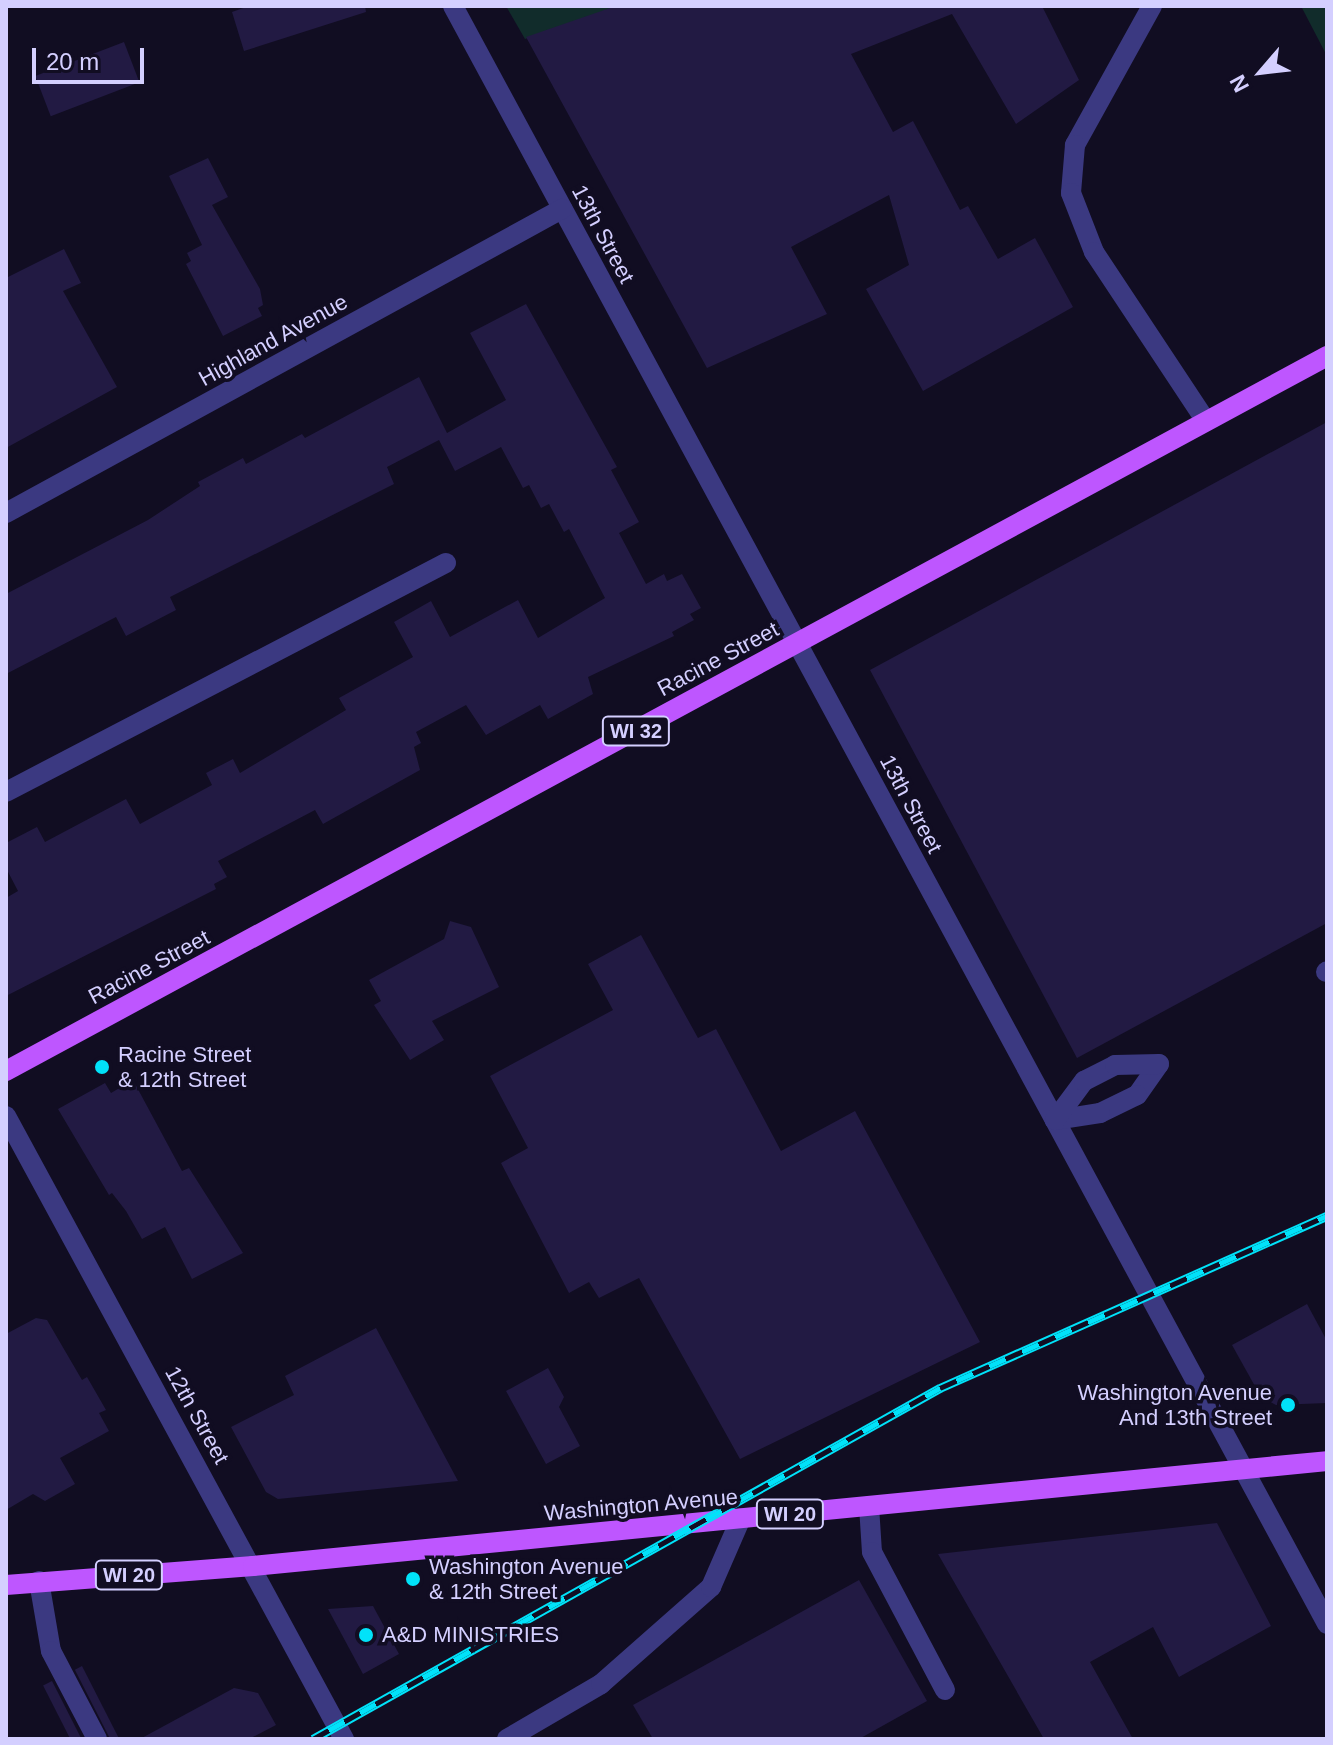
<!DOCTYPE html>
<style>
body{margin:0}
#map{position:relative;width:1333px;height:1745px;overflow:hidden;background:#110d22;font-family:Arial,sans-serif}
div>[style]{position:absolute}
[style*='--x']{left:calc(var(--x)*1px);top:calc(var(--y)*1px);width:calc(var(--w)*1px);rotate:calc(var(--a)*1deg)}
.green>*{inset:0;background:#112c2b}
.building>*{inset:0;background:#221a43;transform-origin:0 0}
.minor>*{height:20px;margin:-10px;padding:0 10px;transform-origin:10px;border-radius:10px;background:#3b3981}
.major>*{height:20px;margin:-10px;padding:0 10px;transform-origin:10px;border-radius:10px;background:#be56ff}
.rail>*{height:9px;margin-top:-4.5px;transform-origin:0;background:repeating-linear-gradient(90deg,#110d22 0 18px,#01e2f9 0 36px);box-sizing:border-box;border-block:2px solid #01e2f9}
.dots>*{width:22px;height:22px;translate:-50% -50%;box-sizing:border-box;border:4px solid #110d22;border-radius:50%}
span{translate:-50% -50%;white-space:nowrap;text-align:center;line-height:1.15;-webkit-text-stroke:7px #110d22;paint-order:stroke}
.shield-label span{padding:2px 6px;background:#110d22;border:2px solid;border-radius:6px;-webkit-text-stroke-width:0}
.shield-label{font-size:20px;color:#d4cfff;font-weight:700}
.street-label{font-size:22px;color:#d4cfff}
.poi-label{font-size:22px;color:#d4cfff}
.left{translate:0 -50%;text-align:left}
.right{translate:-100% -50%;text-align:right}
.frame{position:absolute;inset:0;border:8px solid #d4cfff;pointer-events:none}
.north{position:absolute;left:1221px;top:32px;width:80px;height:80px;-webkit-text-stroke:6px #110d22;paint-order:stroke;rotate:242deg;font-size:22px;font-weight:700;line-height:32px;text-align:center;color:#d4cfff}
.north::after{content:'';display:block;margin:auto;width:28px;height:36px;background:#d4cfff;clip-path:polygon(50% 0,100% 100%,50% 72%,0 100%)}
.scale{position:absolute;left:32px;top:48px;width:112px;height:36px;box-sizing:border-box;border:4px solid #d4cfff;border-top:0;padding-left:10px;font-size:24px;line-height:28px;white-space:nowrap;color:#d4cfff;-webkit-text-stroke:6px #110d22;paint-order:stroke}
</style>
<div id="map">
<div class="green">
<i style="clip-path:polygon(506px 6px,621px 6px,525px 39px)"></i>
<i style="clip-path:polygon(1301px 6px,1327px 6px,1327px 56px)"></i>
</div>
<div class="building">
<i style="clip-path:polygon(249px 6px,365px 6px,366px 12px,244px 51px,232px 12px)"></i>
<i style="clip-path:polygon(616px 6px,1042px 6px,1079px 80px,1016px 124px,952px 14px,851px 54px,893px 132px,913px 121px,960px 210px,968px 206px,998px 259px,1035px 238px,1073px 307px,923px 391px,866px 289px,909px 265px,889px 195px,791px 247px,827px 314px,707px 368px,526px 37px)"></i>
<i style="left:124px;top:42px;width:43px;height:95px;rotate:69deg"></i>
<i style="clip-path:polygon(208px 158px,228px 197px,212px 205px,260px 289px,263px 305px,258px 308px,262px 316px,223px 336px,186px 264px,191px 261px,187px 253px,202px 245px,169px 176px)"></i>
<i style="clip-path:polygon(64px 249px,81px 283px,63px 291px,117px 387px,6px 448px,6px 278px)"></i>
<i style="clip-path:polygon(526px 304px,617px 467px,611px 470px,639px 522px,619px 533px,646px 584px,664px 574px,667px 581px,682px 574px,701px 608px,690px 614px,694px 620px,672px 632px,674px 636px,588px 677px,593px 694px,548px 719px,540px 705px,486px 735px,466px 705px,416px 732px,421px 743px,414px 747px,420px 770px,323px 824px,315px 810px,218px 861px,227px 877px,214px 884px,216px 889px,6px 996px,6px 898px,18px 891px,6px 868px,6px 843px,37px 827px,45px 842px,126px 799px,140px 824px,212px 785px,206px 773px,233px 759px,240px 773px,346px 710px,339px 698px,413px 657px,394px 622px,431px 601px,450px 637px,518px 600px,538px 638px,605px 598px,569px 529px,564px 532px,549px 504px,541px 508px,529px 485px,523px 488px,501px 447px,455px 471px,439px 440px,387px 467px,394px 484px,170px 597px,176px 610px,126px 636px,116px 617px,6px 674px,6px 594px,148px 520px,200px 486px,198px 482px,243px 458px,246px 464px,302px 434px,305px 438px,419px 377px,447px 433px,506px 400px,470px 333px)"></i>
<i style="clip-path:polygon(1327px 422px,1327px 923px,1077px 1058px,870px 670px)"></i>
<i style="clip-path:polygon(450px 921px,471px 927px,499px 987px,432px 1021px,444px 1040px,410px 1060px,374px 1005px,381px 1001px,369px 980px,444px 939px)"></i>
<i style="clip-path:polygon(641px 935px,698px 1038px,716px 1029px,781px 1151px,855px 1111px,980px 1342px,740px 1459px,639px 1278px,599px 1298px,589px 1282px,569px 1293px,501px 1163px,528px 1148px,490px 1076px,613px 1010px,588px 964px)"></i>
<i style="clip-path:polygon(133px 1080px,182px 1171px,189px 1168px,243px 1253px,192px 1279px,165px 1227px,142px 1239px,126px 1211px,112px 1193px,109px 1195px,58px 1109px,105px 1083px,111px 1093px)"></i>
<i style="clip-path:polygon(1307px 1304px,1327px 1341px,1327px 1403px,1276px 1405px,1261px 1397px,1232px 1345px)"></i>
<i style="clip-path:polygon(36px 1318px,47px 1320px,82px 1380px,87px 1377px,106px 1410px,99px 1413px,109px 1431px,60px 1458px,75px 1484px,45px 1501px,33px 1494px,6px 1510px,6px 1334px)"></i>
<i style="clip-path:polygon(376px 1328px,458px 1481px,278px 1499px,266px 1492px,231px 1427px,294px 1395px,285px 1376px)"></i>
<i style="clip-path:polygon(548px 1368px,564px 1397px,559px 1407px,580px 1446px,546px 1464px,506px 1391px)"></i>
<i style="clip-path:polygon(1217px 1523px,1271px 1626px,1179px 1677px,1153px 1627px,1090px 1662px,1133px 1739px,1044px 1739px,938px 1554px)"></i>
<i style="clip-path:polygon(859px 1580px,927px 1701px,859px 1739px,653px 1739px,633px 1705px)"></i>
<i style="clip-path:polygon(373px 1606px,399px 1654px,363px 1674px,328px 1609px)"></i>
<i style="left:82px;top:1666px;width:82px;height:8px;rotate:63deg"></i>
<i style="left:52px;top:1681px;width:65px;height:10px;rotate:63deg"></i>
<i style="clip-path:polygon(234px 1688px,258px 1693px,276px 1725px,249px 1739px,140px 1739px)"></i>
</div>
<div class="minor">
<i style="--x:453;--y:6;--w:1839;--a:61.62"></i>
<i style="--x:1152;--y:6;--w:159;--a:119"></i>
<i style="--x:1075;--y:145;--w:48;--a:94.8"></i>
<i style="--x:1071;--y:193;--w:63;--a:68.7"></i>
<i style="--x:1094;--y:252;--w:203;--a:56.5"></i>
<i style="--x:6;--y:513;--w:634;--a:-28.67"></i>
<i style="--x:6;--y:792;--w:496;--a:-27.5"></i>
<i style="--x:1326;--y:972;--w:1;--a:-45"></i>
<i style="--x:1159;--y:1064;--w:38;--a:125"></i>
<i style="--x:1137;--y:1095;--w:41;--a:154.1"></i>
<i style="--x:1100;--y:1113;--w:46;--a:171.2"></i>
<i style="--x:1055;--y:1120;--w:49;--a:-53.4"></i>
<i style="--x:1084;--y:1081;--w:35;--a:-27"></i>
<i style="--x:1115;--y:1065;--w:44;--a:-1.3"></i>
<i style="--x:6;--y:1116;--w:709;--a:61.52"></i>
<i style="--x:869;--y:1506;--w:46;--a:86.3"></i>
<i style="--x:872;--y:1552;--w:156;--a:62.1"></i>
<i style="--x:39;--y:1581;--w:71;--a:80.3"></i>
<i style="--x:51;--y:1651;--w:99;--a:62.4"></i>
<i style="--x:507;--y:1739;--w:109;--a:-30.3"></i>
<i style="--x:601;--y:1684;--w:147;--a:-41.4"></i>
<i style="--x:711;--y:1587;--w:75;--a:-66.5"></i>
</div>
<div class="major">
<i style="--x:6;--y:1071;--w:1502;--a:-28.42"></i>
<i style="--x:6;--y:1585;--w:248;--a:-4.4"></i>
<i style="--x:253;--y:1566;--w:1079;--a:-5.58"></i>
</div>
<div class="rail">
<i style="--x:313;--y:1739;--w:719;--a:-29.24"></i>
<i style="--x:940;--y:1388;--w:424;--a:-24"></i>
</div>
<div class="dots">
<i style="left:102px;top:1067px;background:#01e2f9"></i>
<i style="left:1288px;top:1405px;background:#01e2f9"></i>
<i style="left:413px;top:1579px;background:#01e2f9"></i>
<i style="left:366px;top:1635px;background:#01e2f9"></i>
</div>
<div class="shield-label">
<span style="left:636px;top:731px">WI 32</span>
<span style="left:790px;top:1514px">WI 20</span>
<span style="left:129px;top:1575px">WI 20</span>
</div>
<div class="street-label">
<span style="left:603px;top:234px;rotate:62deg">13th Street</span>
<span style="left:273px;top:340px;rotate:-29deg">Highland Avenue</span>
<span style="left:718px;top:659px;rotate:-28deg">Racine Street</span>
<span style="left:911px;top:804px;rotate:62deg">13th Street</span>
<span style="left:149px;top:967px;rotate:-28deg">Racine Street</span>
<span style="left:197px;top:1415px;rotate:61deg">12th Street</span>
<span style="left:641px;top:1505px;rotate:-5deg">Washington Avenue</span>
</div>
<div class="poi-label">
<span class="left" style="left:118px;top:1067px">Racine Street<br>&amp; 12th Street</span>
<span class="right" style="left:1272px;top:1405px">Washington Avenue<br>And 13th Street</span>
<span class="left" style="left:429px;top:1579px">Washington Avenue<br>&amp; 12th Street</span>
<span class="left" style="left:382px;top:1635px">A&amp;D MINISTRIES</span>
</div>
<div class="frame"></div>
<div class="north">N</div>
<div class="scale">20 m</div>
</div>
